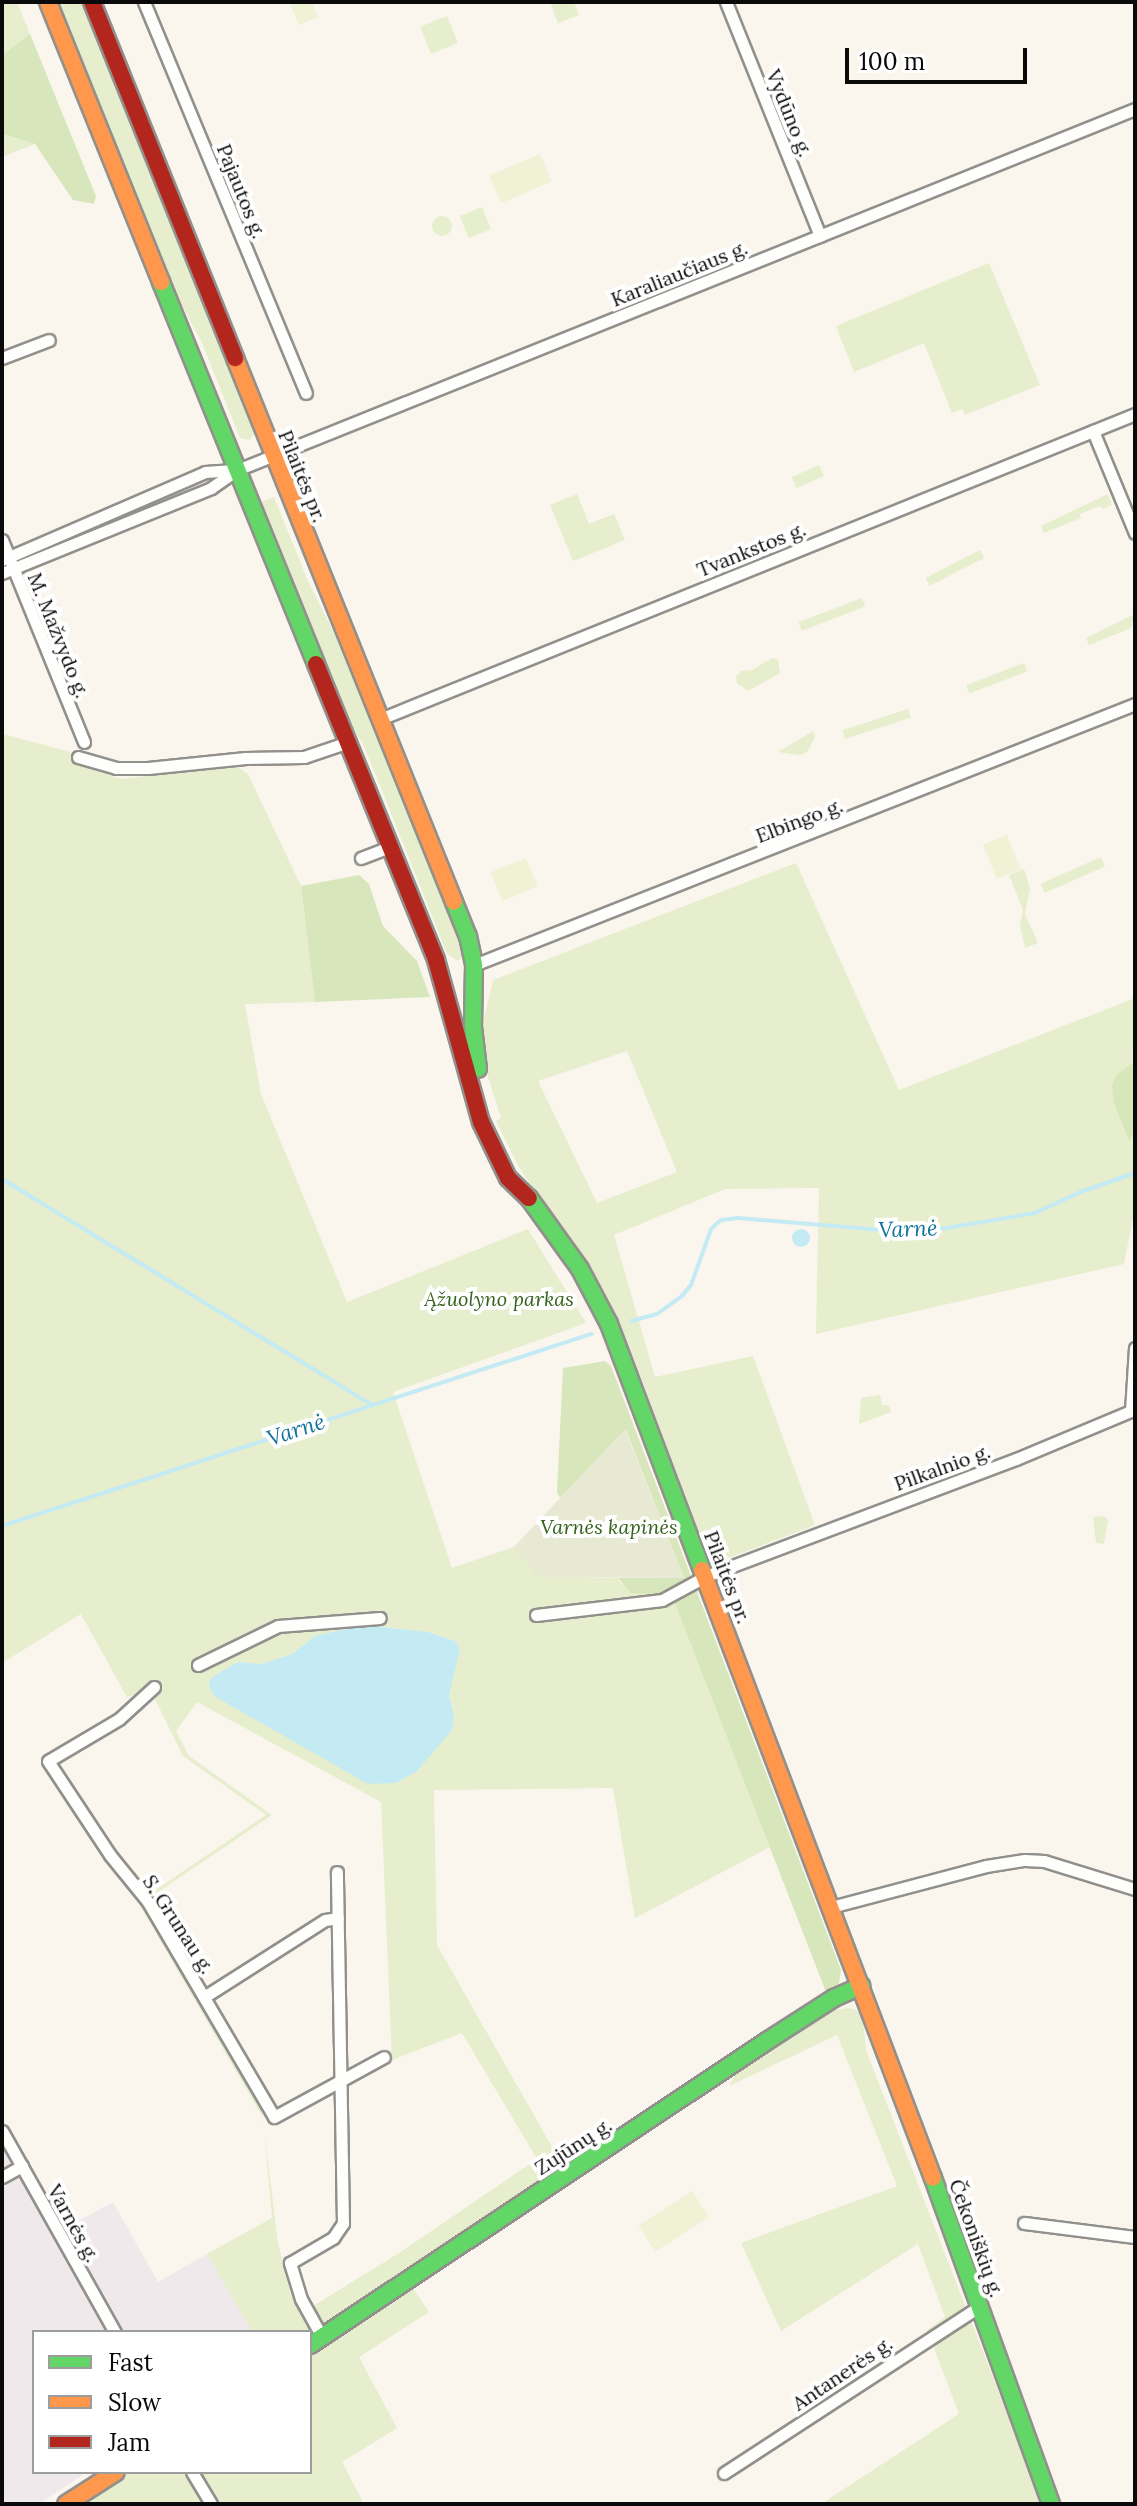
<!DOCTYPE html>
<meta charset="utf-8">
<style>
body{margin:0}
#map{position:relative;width:1137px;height:2506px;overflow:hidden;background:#faf6ed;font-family:Lora,serif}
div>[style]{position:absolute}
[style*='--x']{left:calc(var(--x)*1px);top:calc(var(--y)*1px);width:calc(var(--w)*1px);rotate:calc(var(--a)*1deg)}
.industrial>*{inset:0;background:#f0e9eb}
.green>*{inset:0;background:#e6eecd;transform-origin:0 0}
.round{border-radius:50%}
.forest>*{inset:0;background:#d8e6bb}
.cemetery>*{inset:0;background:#e7e9d2}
.pitch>*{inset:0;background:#f0f2d6;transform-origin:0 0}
.water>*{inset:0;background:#c4eaf3}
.stream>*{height:4px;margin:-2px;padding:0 2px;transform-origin:2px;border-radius:2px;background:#c4eaf3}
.roads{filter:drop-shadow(2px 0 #92908c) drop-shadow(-2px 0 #92908c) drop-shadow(0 2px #92908c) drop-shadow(0 -2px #92908c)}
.street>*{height:11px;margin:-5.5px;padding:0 5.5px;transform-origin:5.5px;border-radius:5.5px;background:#fefefc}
.fast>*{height:16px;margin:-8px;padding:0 8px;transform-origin:8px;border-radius:8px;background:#63d668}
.slow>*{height:16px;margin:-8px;padding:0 8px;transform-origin:8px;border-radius:8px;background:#ff974d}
.jam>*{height:16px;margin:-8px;padding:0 8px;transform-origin:8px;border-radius:8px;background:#b3261e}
span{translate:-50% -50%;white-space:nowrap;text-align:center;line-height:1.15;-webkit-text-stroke:8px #fff;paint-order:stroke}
.street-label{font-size:20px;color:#0a0a0a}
.park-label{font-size:20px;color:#34611c;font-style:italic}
.water-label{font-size:22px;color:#15739b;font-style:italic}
.frame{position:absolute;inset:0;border:4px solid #0a0a0a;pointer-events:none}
.legend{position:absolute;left:32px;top:2330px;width:280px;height:144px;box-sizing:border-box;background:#fff;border:2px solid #9d9d9d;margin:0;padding:10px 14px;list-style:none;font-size:24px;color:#0a0a0a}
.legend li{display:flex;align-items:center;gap:16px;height:40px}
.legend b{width:40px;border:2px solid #9d9d9d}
.scale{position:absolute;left:845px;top:48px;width:182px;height:36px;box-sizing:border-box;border:4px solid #0a0a0a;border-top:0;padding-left:10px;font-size:24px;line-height:28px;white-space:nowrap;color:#0a0a0a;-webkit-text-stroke:6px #fff;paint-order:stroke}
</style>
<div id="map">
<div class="industrial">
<i style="clip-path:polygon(2px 2118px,66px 2228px,113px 2202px,158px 2282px,207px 2254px,252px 2332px,34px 2332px,34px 2472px,87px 2472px,39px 2504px,2px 2504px)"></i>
</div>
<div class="green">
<i style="clip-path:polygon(2px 2px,17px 2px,30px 34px,2px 55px)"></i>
<i style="clip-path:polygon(57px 2px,82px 2px,251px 422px,254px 433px,250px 440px,240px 438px,202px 343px,172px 286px)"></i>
<i style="clip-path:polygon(550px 2px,574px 2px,579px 15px,558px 23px)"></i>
<i style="left:447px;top:16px;width:29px;height:29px;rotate:68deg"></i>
<i style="clip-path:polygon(2px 134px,4px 135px,35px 144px,2px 157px)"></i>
<i style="left:482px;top:207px;width:24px;height:24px;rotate:68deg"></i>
<i class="round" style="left:432px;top:216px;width:20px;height:20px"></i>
<i style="clip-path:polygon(989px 263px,1040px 385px,965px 415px,962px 409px,952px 413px,924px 343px,854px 372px,836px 326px)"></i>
<i style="left:819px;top:465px;width:12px;height:30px;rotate:66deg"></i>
<i style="clip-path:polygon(577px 494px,589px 524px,614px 514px,625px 540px,573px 561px,550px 505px)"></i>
<i style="clip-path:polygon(1108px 494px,1112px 505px,1102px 509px,1100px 506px,1080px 514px,1081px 518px,1044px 533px,1041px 526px)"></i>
<i style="clip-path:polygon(274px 497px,307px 579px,341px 647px,455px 921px,464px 955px,458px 961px,447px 954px,381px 788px,362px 742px,344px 714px,259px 503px)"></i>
<i style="left:980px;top:550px;width:9px;height:61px;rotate:63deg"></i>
<i style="left:862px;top:598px;width:9px;height:68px;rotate:69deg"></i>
<i style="clip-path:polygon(1135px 614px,1131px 628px,1089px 645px,1086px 638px)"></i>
<i style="clip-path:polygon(772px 658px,778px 660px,780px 673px,748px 691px,737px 683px,736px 677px,741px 671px,752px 670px)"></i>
<i style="left:1024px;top:663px;width:9px;height:62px;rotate:69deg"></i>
<i style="left:908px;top:709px;width:9px;height:69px;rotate:72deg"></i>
<i style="clip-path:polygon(813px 731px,815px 737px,807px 752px,800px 755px,778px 752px)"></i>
<i style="clip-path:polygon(evenodd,2px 734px,71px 752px,71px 762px,121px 779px,236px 766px,248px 774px,301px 886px,315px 1002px,245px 1004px,261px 1094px,347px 1302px,528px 1229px,586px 1323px,393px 1392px,452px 1568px,514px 1547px,539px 1577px,618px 1578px,620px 1583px,674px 1601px,770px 1847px,635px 1918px,613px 1788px,434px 1790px,437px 1945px,563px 2166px,310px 2332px,252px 2332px,207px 2254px,272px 2218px,263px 2118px,138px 1902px,266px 1815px,183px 1756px,151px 1691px,127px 1697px,81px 1614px,2px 1663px,2px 734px,363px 1625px,428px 1632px,455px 1641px,449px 1695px,454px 1716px,417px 1772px,238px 1662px,261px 1664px,292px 1654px,315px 1636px,363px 1625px,2px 734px,197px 1702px,381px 1802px,392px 2060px,462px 2033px,537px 2159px,399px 2253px,302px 2313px,288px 2281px,278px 2243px,261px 2105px,142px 1903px,272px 1815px,189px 1756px,176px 1731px,197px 1702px)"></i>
<i style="left:1101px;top:857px;width:10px;height:66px;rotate:66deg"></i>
<i style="clip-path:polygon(evenodd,796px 863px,899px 1090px,1135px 998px,1129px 1140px,1135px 1131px,1135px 1208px,1124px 1264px,816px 1334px,819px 1188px,725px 1189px,614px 1235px,655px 1377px,753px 1356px,815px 1525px,731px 1557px,717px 1558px,700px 1540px,641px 1377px,598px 1284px,520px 1169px,496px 1121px,501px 1118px,488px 1077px,483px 1023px,493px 980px,796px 863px,627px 1051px,677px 1172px,597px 1203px,538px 1081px,627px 1051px)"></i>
<i style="clip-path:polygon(1024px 869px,1030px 888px,1025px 914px,1038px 943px,1025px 948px,1020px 926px,1023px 910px,1009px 875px)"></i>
<i style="clip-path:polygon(880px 1395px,882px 1405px,889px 1405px,891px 1412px,859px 1424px,861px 1398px)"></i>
<i style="clip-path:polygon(1104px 1516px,1108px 1520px,1104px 1544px,1096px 1543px,1093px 1517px)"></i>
<i style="clip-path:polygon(848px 2008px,857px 2010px,863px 2019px,866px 2050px,1042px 2504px,821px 2504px,959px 2414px,927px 2330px,945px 2317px,918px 2244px,781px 2331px,741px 2243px,897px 2186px,837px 2035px,729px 2086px,736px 2073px,829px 2011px)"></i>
<i style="clip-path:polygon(410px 2284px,429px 2312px,359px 2357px,397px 2428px,342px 2462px,364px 2504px,79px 2504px,129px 2472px,310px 2472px,310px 2352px)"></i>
</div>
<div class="forest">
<i style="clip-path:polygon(30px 34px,96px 196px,94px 204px,73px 200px,35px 144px,2px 134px,2px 55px)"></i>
<i style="clip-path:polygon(359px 875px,369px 884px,383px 926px,417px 961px,430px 997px,315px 1002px,301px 886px)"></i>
<i style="clip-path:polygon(1135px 1061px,1135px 1131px,1129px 1141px,1114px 1103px,1112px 1085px,1116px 1076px)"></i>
<i style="clip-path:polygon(605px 1361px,611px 1366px,841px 1970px,839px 1984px,826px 1992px,674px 1601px,662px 1595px,631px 1593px,618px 1578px,684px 1578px,626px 1430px,560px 1498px,557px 1492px,563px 1368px)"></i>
</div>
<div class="cemetery">
<i style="clip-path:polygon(625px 1429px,684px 1578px,538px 1577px,514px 1547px)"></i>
</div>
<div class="pitch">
<i style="clip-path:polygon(289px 2px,312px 2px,318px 17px,299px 25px)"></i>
<i style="left:540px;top:154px;width:30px;height:55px;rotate:67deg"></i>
<i style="left:1007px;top:835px;width:37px;height:26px;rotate:68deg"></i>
<i style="left:526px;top:858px;width:31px;height:38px;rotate:68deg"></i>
<i style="left:692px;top:2191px;width:31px;height:64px;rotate:57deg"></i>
</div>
<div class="water">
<i class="round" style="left:792px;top:1229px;width:18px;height:18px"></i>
<i style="clip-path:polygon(363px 1625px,428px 1632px,455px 1641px,460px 1649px,449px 1695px,454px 1716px,452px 1730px,417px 1771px,396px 1783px,368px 1784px,214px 1696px,210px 1688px,209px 1681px,214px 1676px,238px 1662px,261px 1664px,292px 1654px,315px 1636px)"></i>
</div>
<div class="stream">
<i style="--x:2;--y:1179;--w:434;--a:31.4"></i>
<i style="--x:631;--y:1321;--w:27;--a:-15"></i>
<i style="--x:657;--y:1314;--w:31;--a:-36"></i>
<i style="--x:682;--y:1296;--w:14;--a:-51"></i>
<i style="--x:691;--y:1285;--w:59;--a:-70.3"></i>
<i style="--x:711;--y:1229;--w:13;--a:-42"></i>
<i style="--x:721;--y:1220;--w:17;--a:-7"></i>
<i style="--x:738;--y:1218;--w:180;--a:4.8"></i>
<i style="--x:917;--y:1233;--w:120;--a:-9.6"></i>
<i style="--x:1035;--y:1213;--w:53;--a:-24.6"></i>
<i style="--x:1083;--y:1191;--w:55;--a:-19.1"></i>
<i style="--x:2;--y:1526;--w:620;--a:-18.05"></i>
</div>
<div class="roads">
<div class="street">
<i style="--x:144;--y:2;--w:423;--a:67.5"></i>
<i style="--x:726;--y:2;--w:252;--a:68.1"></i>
<i style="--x:2;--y:358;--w:50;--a:-21"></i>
<i style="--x:1093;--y:431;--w:110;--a:67.6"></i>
<i style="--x:2;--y:540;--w:218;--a:67.9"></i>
<i style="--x:2;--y:560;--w:221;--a:-23.4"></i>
<i style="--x:205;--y:472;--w:32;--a:-4"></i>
<i style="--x:2;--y:573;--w:226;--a:-22.1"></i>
<i style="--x:211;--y:488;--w:32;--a:-35"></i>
<i style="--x:237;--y:470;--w:968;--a:-21.9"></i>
<i style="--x:380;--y:719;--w:814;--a:-22"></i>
<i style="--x:78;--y:757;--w:40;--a:16"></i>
<i style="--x:116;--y:768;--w:32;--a:0"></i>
<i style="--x:148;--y:768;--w:98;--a:-5.9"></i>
<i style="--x:245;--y:758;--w:59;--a:-1"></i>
<i style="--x:304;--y:757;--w:46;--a:-18.8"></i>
<i style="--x:361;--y:858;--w:31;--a:-21"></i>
<i style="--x:474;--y:965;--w:711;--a:-21.55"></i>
<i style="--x:536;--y:1615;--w:127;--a:-6.8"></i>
<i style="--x:662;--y:1600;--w:50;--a:-28.6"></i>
<i style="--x:706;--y:1576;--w:331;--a:-20.7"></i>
<i style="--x:1016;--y:1459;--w:125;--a:-22.7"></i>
<i style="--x:1131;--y:1411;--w:63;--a:-86.4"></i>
<i style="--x:198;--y:1665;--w:89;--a:-26"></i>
<i style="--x:278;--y:1626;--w:102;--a:-4.5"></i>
<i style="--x:154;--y:1687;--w:47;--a:137.6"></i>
<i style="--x:119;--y:1719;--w:82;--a:149.4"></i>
<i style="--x:48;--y:1761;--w:113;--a:56.6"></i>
<i style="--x:110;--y:1855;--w:60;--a:51"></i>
<i style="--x:148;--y:1902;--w:249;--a:59.6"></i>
<i style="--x:274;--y:2117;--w:125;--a:-28.6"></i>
<i style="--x:831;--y:1907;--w:160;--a:-14.8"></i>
<i style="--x:986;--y:1866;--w:39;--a:-9"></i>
<i style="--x:1025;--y:1860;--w:19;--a:3"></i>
<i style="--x:1044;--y:1861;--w:95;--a:17.1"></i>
<i style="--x:204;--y:1997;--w:143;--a:-32.5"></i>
<i style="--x:325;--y:1920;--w:13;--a:-9"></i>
<i style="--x:2;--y:2131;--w:231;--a:60.7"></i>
<i style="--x:2;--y:2177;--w:23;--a:-29"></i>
<i style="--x:1024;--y:2223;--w:112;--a:7.2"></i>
<i style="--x:322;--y:2337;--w:43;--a:-118.9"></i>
<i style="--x:301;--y:2299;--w:38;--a:-107"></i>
<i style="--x:290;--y:2263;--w:50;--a:-30.2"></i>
<i style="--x:333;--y:2238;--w:18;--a:-56"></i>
<i style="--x:343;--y:2223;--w:351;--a:-91"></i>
<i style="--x:192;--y:2472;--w:37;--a:59"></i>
<i style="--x:724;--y:2473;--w:306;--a:-33.1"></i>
</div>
<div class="fast">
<i style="--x:161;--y:282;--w:412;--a:67.9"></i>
<i style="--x:454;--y:902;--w:37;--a:68"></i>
<i style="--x:468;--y:936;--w:30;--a:78"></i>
<i style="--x:474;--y:965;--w:62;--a:90.9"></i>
<i style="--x:473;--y:1027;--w:42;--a:83.2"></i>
<i style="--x:529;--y:1198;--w:87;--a:54.3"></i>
<i style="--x:580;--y:1269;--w:62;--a:62.2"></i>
<i style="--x:609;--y:1324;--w:263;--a:69.3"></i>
<i style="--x:933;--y:2178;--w:347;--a:70.1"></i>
<i style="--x:310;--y:2345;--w:549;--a:-33.63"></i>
<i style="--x:767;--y:2041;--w:80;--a:-32.7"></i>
<i style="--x:834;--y:1998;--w:30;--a:-24"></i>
</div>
<div class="slow">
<i style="--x:48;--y:2;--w:302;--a:68"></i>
<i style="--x:235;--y:358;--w:586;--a:68.07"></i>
<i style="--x:702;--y:1570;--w:650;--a:69.2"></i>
<i style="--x:66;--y:2504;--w:59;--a:-32.6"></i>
</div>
<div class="jam">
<i style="--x:92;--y:2;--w:384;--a:68.1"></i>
<i style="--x:316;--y:664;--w:319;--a:67.9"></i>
<i style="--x:436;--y:960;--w:168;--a:74.5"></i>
<i style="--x:481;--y:1122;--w:62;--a:64.3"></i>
<i style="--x:508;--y:1178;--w:29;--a:44"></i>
</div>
</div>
<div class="street-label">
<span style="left:790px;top:113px;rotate:68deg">Vydūno g.</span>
<span style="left:242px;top:191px;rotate:68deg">Pajautos g.</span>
<span style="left:679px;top:273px;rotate:-22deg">Karaliaučiaus g.</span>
<span style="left:303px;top:476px;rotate:68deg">Pilaitės pr.</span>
<span style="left:751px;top:549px;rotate:-22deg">Tvankstos g.</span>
<span style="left:59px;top:635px;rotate:68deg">M. Mažvydo g.</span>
<span style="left:799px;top:820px;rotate:-21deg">Elbingo g.</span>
<span style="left:942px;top:1467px;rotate:-20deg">Pilkalnio g.</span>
<span style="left:728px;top:1577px;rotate:69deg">Pilaitės pr.</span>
<span style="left:179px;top:1924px;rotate:57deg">S. Grunau g.</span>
<span style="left:573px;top:2146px;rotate:-33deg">Zujūnų g.</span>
<span style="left:74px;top:2223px;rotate:61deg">Varnės g.</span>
<span style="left:977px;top:2238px;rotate:70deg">Čekoniškių g.</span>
<span style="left:842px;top:2373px;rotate:-34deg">Antanerės g.</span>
</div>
<div class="park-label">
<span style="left:499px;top:1298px">Ąžuolyno parkas</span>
<span style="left:609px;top:1526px">Varnės kapinės</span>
</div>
<div class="water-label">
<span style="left:908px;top:1229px;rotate:-2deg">Varnė</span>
<span style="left:296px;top:1430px;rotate:-18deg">Varnė</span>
</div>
<div class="frame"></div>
<ul class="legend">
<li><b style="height:10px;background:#63d668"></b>Fast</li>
<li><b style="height:10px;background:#ff974d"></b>Slow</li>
<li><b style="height:10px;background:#b3261e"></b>Jam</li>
</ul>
<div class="scale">100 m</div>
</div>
